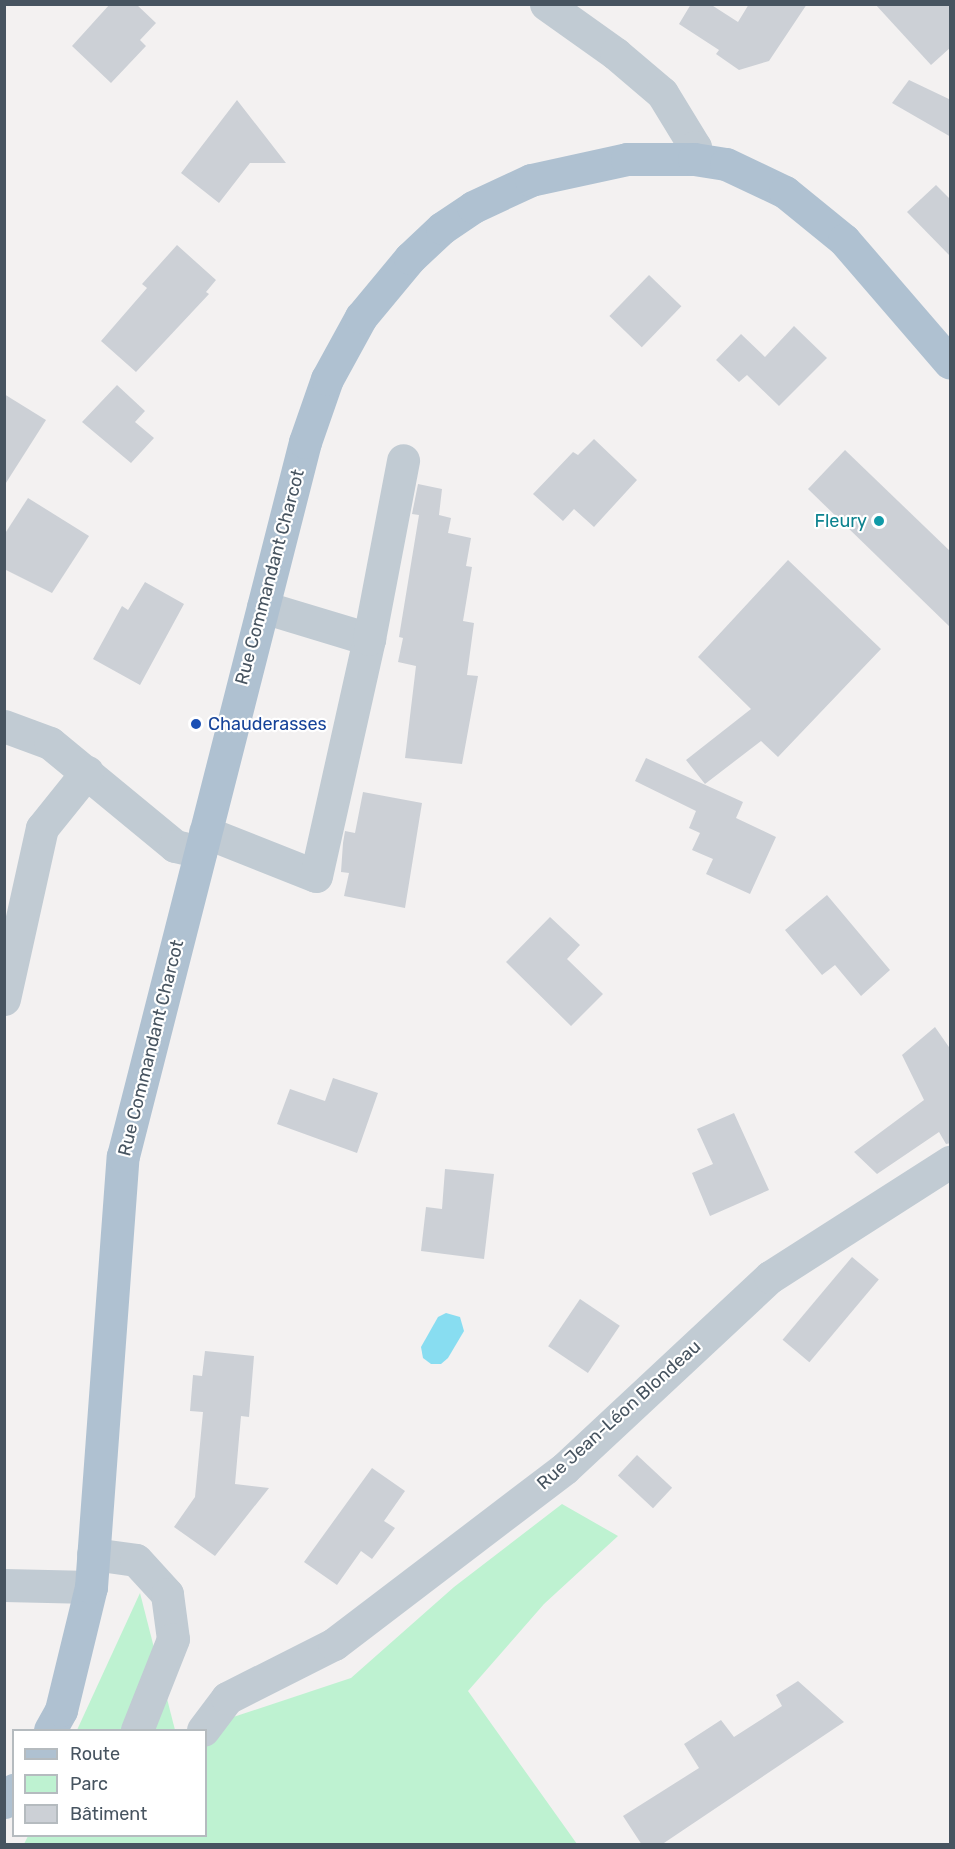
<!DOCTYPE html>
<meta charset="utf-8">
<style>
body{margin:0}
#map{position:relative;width:955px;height:1849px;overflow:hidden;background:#f3f1f1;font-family:Rubik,sans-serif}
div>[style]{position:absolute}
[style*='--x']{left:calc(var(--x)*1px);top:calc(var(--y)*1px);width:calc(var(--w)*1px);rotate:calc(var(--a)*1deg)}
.green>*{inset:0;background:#bef2d1}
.water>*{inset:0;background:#88ddf1}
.building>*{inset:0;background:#ccd0d6;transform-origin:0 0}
.minor>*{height:33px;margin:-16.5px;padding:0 16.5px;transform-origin:16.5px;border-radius:16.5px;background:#c1cbd3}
.primary>*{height:33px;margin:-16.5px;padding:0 16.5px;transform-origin:16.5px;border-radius:16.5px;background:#afc1d1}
.dots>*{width:16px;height:16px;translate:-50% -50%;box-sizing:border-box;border:3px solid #fff;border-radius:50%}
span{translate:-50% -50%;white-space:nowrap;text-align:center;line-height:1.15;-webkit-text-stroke:4.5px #fff;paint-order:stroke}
.culture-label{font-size:18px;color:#0d838f}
.right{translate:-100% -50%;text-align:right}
.street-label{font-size:18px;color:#475460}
.transit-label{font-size:18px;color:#164399}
.left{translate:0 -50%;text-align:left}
.frame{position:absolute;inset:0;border:6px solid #475460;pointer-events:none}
.legend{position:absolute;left:12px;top:1729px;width:195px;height:108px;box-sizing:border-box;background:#fff;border:2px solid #b5bbbf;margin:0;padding:8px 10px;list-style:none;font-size:18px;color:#475460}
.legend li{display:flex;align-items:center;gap:12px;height:30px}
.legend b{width:30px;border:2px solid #b5bbbf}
</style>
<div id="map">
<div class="green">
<i style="clip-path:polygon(562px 1504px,618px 1536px,544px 1604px,468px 1691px,577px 1844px,24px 1844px,28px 1836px,206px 1836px,206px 1730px,194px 1730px,351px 1678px,454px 1587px)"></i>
<i style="clip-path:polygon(140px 1593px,175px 1730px,77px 1730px)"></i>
</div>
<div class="water">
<i style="clip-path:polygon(446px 1313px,460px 1317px,464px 1331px,448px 1358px,441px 1364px,431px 1364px,423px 1358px,421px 1347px,438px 1317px)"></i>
</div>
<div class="building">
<i style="clip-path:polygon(110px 4px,136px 4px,156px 23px,140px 40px,146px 46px,111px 83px,72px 46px)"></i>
<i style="clip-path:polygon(691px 4px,710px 4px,738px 22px,749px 4px,807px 4px,769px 61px,739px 70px,716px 54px,719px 50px,679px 24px)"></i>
<i style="clip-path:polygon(875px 4px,951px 5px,951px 47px,931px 65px)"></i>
<i style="clip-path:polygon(909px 80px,951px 100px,951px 137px,892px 103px)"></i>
<i style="clip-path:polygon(237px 100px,286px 163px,250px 163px,219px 203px,181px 173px)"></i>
<i style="clip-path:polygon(936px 185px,951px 200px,951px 257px,907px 212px)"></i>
<i style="clip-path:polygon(177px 245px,216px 280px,206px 292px,209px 294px,136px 372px,101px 341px,147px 288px,142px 284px)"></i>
<i style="left:649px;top:275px;width:45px;height:57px;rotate:44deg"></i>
<i style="clip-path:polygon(794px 326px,827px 358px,779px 406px,747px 375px,739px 382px,716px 360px,741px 334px,765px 357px)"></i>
<i style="clip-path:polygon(117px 385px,145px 411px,135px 422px,154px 438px,131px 463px,82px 422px)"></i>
<i style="clip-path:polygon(4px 394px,46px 420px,4px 486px)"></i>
<i style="clip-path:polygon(594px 439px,637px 480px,594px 527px,574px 509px,563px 521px,533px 494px,573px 452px,578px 455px)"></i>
<i style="clip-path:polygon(845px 450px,951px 552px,951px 628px,808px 489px)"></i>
<i style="clip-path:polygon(418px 484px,442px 489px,439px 515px,451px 518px,448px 533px,471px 538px,466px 566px,472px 567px,463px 621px,474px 623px,467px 675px,478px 676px,462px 764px,405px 758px,416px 666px,398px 662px,403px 638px,399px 637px,419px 515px,412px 514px)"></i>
<i style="clip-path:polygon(28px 498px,89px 536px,52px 593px,4px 569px,4px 535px)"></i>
<i style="clip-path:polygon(788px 560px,881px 649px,778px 757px,761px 741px,705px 784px,686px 760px,751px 709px,698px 657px)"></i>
<i style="clip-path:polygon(145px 582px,184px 604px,140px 685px,93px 659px,122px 606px,128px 610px)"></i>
<i style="clip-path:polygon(646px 758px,743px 802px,736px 818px,776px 837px,750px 894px,706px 874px,713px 859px,692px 850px,700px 833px,689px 828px,696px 811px,635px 781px)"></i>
<i style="clip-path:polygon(363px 792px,422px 803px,405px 908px,344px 896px,349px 873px,341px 872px,343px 843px,345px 831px,355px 833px)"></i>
<i style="clip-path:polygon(827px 895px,890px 970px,861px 996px,835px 965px,822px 975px,785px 930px)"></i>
<i style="clip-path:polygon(550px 917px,580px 945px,567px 959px,603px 994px,571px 1026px,506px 962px)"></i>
<i style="clip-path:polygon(935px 1027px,951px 1050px,951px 1143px,946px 1144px,939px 1132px,877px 1174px,854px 1152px,924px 1100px,902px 1055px)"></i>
<i style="clip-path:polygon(333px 1078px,378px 1093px,357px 1153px,277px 1124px,290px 1089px,325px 1101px)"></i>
<i style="clip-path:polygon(734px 1113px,769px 1190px,710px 1216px,692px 1173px,713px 1164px,697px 1129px)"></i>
<i style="clip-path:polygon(445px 1169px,494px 1174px,484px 1259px,421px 1251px,426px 1207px,442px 1209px)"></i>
<i style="left:852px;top:1257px;width:35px;height:108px;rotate:40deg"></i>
<i style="left:580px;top:1299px;width:48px;height:57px;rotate:34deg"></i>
<i style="clip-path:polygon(205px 1351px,254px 1356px,249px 1417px,241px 1416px,235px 1484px,269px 1488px,215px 1556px,174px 1527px,195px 1497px,203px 1412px,190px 1411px,193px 1375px,202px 1376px)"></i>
<i style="left:637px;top:1455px;width:48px;height:28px;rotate:43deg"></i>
<i style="clip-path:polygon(372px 1468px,405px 1491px,384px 1521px,395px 1528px,372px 1559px,361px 1551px,337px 1585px,304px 1562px)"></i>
<i style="clip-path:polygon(798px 1681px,844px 1722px,661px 1845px,642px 1845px,623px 1816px,699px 1768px,684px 1744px,721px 1720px,734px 1737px,782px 1706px,776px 1695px)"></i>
</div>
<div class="minor">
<i style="--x:546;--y:4;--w:86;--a:35.5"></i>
<i style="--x:616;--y:54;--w:60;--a:40.3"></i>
<i style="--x:662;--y:93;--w:63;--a:58.6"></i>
<i style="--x:695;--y:147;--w:12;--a:95"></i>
<i style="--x:263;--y:607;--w:111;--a:16.8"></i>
<i style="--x:4;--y:726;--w:49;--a:20.3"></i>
<i style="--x:50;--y:743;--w:162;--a:39.5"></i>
<i style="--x:175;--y:846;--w:26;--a:13"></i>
<i style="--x:205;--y:832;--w:119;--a:21.6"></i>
<i style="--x:316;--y:876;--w:243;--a:-77.4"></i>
<i style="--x:369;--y:639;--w:182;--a:-79.2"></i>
<i style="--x:4;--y:999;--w:175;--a:-77.5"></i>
<i style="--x:42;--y:828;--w:72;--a:-51.2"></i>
<i style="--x:93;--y:1554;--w:43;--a:7.9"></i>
<i style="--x:136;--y:1560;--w:46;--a:47.6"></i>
<i style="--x:167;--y:1594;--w:45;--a:82.4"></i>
<i style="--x:173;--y:1639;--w:98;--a:111.6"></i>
<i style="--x:4;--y:1585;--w:87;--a:1.3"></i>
<i style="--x:203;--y:1730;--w:40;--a:-53"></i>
<i style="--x:227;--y:1698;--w:120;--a:-26.8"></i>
<i style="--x:334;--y:1644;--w:290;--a:-37.3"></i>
<i style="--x:565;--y:1468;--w:280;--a:-43"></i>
<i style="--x:770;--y:1277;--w:214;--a:-32.6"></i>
</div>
<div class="primary">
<i style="--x:50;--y:1730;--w:23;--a:-61"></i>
<i style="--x:61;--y:1710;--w:127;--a:-76.3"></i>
<i style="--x:91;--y:1587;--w:432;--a:-85.8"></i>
<i style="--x:123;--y:1156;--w:737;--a:-75.7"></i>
<i style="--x:305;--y:442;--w:67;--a:-70.8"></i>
<i style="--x:327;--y:379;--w:71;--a:-61.3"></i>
<i style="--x:361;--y:317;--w:77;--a:-50.3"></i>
<i style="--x:410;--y:258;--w:44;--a:-43.2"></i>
<i style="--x:442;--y:228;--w:37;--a:-34"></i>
<i style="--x:473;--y:207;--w:64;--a:-25"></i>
<i style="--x:531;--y:180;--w:98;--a:-12.3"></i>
<i style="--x:627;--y:159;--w:67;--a:0"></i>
<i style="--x:694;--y:159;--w:32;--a:9"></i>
<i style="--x:726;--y:164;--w:65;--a:25.4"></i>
<i style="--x:785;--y:192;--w:76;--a:39.1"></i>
<i style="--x:844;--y:240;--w:162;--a:49.2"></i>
<i style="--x:4;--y:1802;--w:16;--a:-50"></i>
</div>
<div class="dots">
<i style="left:879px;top:521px;background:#0f9aa8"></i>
<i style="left:196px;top:724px;background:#1a4fb4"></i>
</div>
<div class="culture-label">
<span class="right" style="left:867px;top:521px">Fleury</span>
</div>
<div class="street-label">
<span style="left:270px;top:577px;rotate:-75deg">Rue Commandant Charcot</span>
<span style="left:151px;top:1048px;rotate:-76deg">Rue Commandant Charcot</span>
<span style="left:619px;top:1415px;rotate:-42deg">Rue Jean-Léon Blondeau</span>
</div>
<div class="transit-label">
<span class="left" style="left:208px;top:724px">Chauderasses</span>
</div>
<div class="frame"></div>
<ul class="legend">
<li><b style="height:8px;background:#afc1d1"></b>Route</li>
<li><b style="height:16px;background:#bef2d1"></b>Parc</li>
<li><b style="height:16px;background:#ccd0d6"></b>Bâtiment</li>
</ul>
</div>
